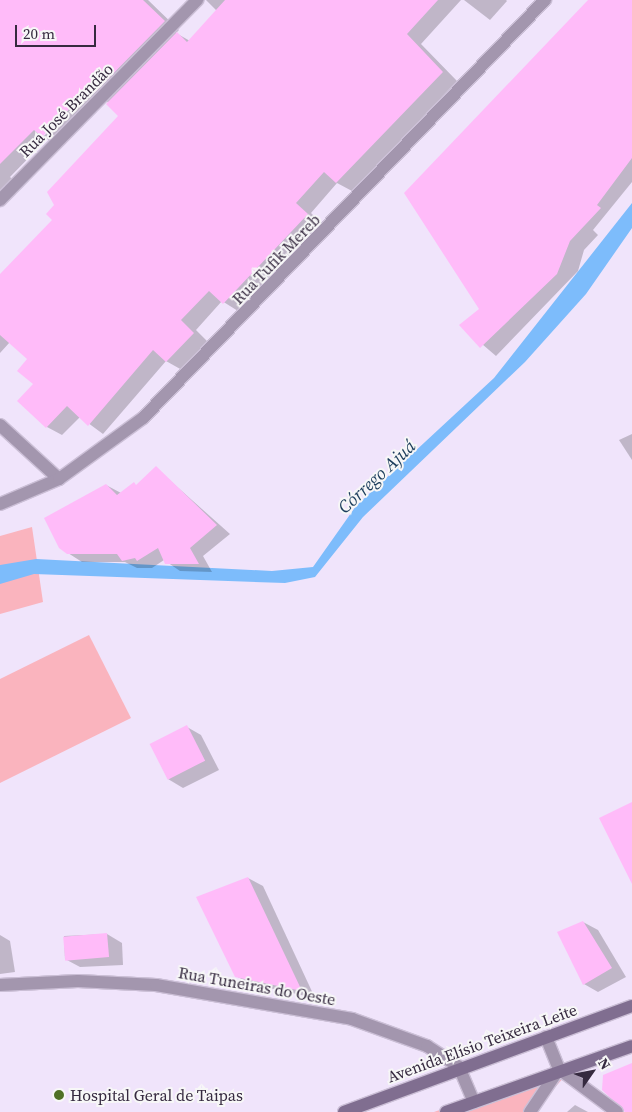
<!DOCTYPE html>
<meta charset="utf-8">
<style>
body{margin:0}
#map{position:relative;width:632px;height:1112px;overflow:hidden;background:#f0e4fb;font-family:"Source Serif 4",serif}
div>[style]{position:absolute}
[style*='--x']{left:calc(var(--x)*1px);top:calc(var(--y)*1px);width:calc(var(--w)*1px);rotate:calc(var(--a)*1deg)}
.green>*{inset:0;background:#fab4be}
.water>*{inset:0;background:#7dbcfb}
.shadow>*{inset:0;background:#0003}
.building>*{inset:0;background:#ffbbf9;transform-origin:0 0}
.roads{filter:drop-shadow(1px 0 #cbbfd6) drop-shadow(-1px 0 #cbbfd6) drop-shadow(0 1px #cbbfd6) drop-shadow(0 -1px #cbbfd6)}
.minor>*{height:12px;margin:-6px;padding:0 6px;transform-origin:6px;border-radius:6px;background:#a396ae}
.secondary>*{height:12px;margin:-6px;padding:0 6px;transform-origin:6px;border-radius:6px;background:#806e90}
.dots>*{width:14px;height:14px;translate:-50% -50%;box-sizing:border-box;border:2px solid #f7f7f7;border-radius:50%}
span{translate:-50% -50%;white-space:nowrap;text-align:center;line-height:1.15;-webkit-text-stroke:4px #f7f7f7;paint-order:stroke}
.street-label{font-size:16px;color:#362a40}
.poi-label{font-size:16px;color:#362a40}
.left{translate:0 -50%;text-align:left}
.water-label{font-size:18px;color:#1c3d5c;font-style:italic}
.north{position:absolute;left:567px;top:1047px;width:50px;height:50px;-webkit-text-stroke:4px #f7f7f7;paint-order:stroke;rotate:57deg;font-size:14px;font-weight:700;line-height:20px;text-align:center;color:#362a40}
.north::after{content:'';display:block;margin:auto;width:18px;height:22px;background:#362a40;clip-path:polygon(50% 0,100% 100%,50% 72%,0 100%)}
.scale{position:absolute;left:15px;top:25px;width:81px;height:22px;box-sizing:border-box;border:2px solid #362a40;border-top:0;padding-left:6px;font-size:15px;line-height:18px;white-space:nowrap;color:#362a40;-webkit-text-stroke:4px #f7f7f7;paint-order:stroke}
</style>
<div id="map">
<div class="green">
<i style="clip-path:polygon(32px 527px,43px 602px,0 614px,0 536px)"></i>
<i style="clip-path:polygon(89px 635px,131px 718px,0 783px,0 679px)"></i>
<i style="clip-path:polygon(564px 1066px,569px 1072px,532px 1112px,434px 1112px)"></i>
</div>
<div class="water">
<i style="clip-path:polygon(632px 203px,632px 228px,586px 294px,525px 362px,363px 517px,315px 577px,285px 583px,34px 574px,0 584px,0 565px,36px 559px,272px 571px,313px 567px,356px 506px,494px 378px)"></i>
</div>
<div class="shadow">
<i style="clip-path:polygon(evenodd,0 0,148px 0,179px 30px,176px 33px,190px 41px,217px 11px,206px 0,461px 0,421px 44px,457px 81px,352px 191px,337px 183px,311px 213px,322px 224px,238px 311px,222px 301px,196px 330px,209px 343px,182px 370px,166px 361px,103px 434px,80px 417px,62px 435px,47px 427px,29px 359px,10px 342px,0 353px,0 276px,54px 220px,120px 116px,103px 97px,57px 144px,47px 139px,10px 177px,19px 185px,0 205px,0 0,93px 83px,44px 136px,40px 136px,93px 83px)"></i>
<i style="clip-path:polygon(464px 0,506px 0,507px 1px,490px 20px)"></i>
<i style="clip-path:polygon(590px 0,632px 0,632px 182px,593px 230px,598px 235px,584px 250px,578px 271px,496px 356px,461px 326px,480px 309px)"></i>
<i style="clip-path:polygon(632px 434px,632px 460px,619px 440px)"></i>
<i style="clip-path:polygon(156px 468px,230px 534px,203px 556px,212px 572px,180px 571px,164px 560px,152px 568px,137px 568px,125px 562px,82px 562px,68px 553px,106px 485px,121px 493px,137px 486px)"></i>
<i style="clip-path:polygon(187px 727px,201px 735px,219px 770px,183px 788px,168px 779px)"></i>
<i style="clip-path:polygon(248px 878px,263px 886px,315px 998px,251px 984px,236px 976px,198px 897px)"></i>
<i style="clip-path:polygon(583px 922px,598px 930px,626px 977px,598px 992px,584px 984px)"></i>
<i style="clip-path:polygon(107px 934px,122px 943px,123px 965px,80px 967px,65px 959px,64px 936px)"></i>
<i style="clip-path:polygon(0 935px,10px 941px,15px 972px,0 974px)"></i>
<i style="clip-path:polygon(575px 1105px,588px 1112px,567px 1112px)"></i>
</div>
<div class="building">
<i style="clip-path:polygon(0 0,143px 0,165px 21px,94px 93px,89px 88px,42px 137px,34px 130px,0 164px)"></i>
<i style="clip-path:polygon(225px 0,438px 0,407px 34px,443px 72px,336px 183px,324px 172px,296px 203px,308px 214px,223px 304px,209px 291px,181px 320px,194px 333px,166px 362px,153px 350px,88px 426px,67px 406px,46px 428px,17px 401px,33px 384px,17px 371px,27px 359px,0 335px,0 274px,52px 220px,46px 214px,54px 205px,47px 192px,118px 116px,106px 104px,177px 32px,187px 42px)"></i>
<i style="clip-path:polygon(588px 0,632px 0,632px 158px,597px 205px,601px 208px,570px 241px,557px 274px,480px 348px,459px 325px,479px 309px,404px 193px)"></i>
<i style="clip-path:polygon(156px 466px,217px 525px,190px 548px,199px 564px,165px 564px,158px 548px,137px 561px,135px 558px,122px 561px,117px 554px,67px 554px,59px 548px,44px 518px,106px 484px,117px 495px,134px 482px,136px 485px)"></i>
<i style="left:187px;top:725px;width:40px;height:42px;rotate:63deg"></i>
<i style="clip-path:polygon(632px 802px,632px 884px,599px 818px)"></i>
<i style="clip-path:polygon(248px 877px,302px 991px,235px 977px,196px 897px)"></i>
<i style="clip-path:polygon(583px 921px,612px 968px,583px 985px,557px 932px)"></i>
<i style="left:107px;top:933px;width:24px;height:44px;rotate:85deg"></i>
<i style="clip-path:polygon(632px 1063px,632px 1112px,625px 1112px,602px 1090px,603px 1075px)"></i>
</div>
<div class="roads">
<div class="minor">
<i style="--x:0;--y:200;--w:281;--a:-45.4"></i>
<i style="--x:0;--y:425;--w:80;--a:42.5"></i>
<i style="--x:0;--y:504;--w:64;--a:-23"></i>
<i style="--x:59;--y:479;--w:104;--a:-36"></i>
<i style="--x:143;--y:418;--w:580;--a:-46.12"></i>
<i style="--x:0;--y:985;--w:78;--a:-2.9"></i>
<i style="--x:78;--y:981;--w:78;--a:2.9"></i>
<i style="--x:156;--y:985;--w:199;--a:9.8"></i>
<i style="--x:352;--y:1019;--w:80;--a:19.8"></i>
<i style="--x:427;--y:1046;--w:38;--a:33"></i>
<i style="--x:459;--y:1067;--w:38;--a:67"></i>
<i style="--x:546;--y:1037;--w:35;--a:68"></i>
<i style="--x:559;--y:1069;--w:72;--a:36.6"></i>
<i style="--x:530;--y:1112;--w:52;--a:-56"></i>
</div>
<div class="secondary">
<i style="--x:344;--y:1112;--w:307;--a:-20.2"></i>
<i style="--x:446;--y:1112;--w:197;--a:-19.5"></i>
</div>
</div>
<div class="dots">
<i style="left:59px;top:1095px;background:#507026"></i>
</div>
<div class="street-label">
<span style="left:66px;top:110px;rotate:-45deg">Rua José Brandão</span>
<span style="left:276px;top:259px;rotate:-46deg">Rua Tufik Mereb</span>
<span style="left:257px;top:986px;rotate:10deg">Rua Tuneiras do Oeste</span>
<span style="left:482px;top:1043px;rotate:-20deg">Avenida Elísio Teixeira Leite</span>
</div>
<div class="poi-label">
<span class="left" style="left:70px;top:1095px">Hospital Geral de Taipas</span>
</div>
<div class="water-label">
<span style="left:377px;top:477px;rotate:-43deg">Córrego Ajuá</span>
</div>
<div class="north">N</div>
<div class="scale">20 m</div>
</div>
